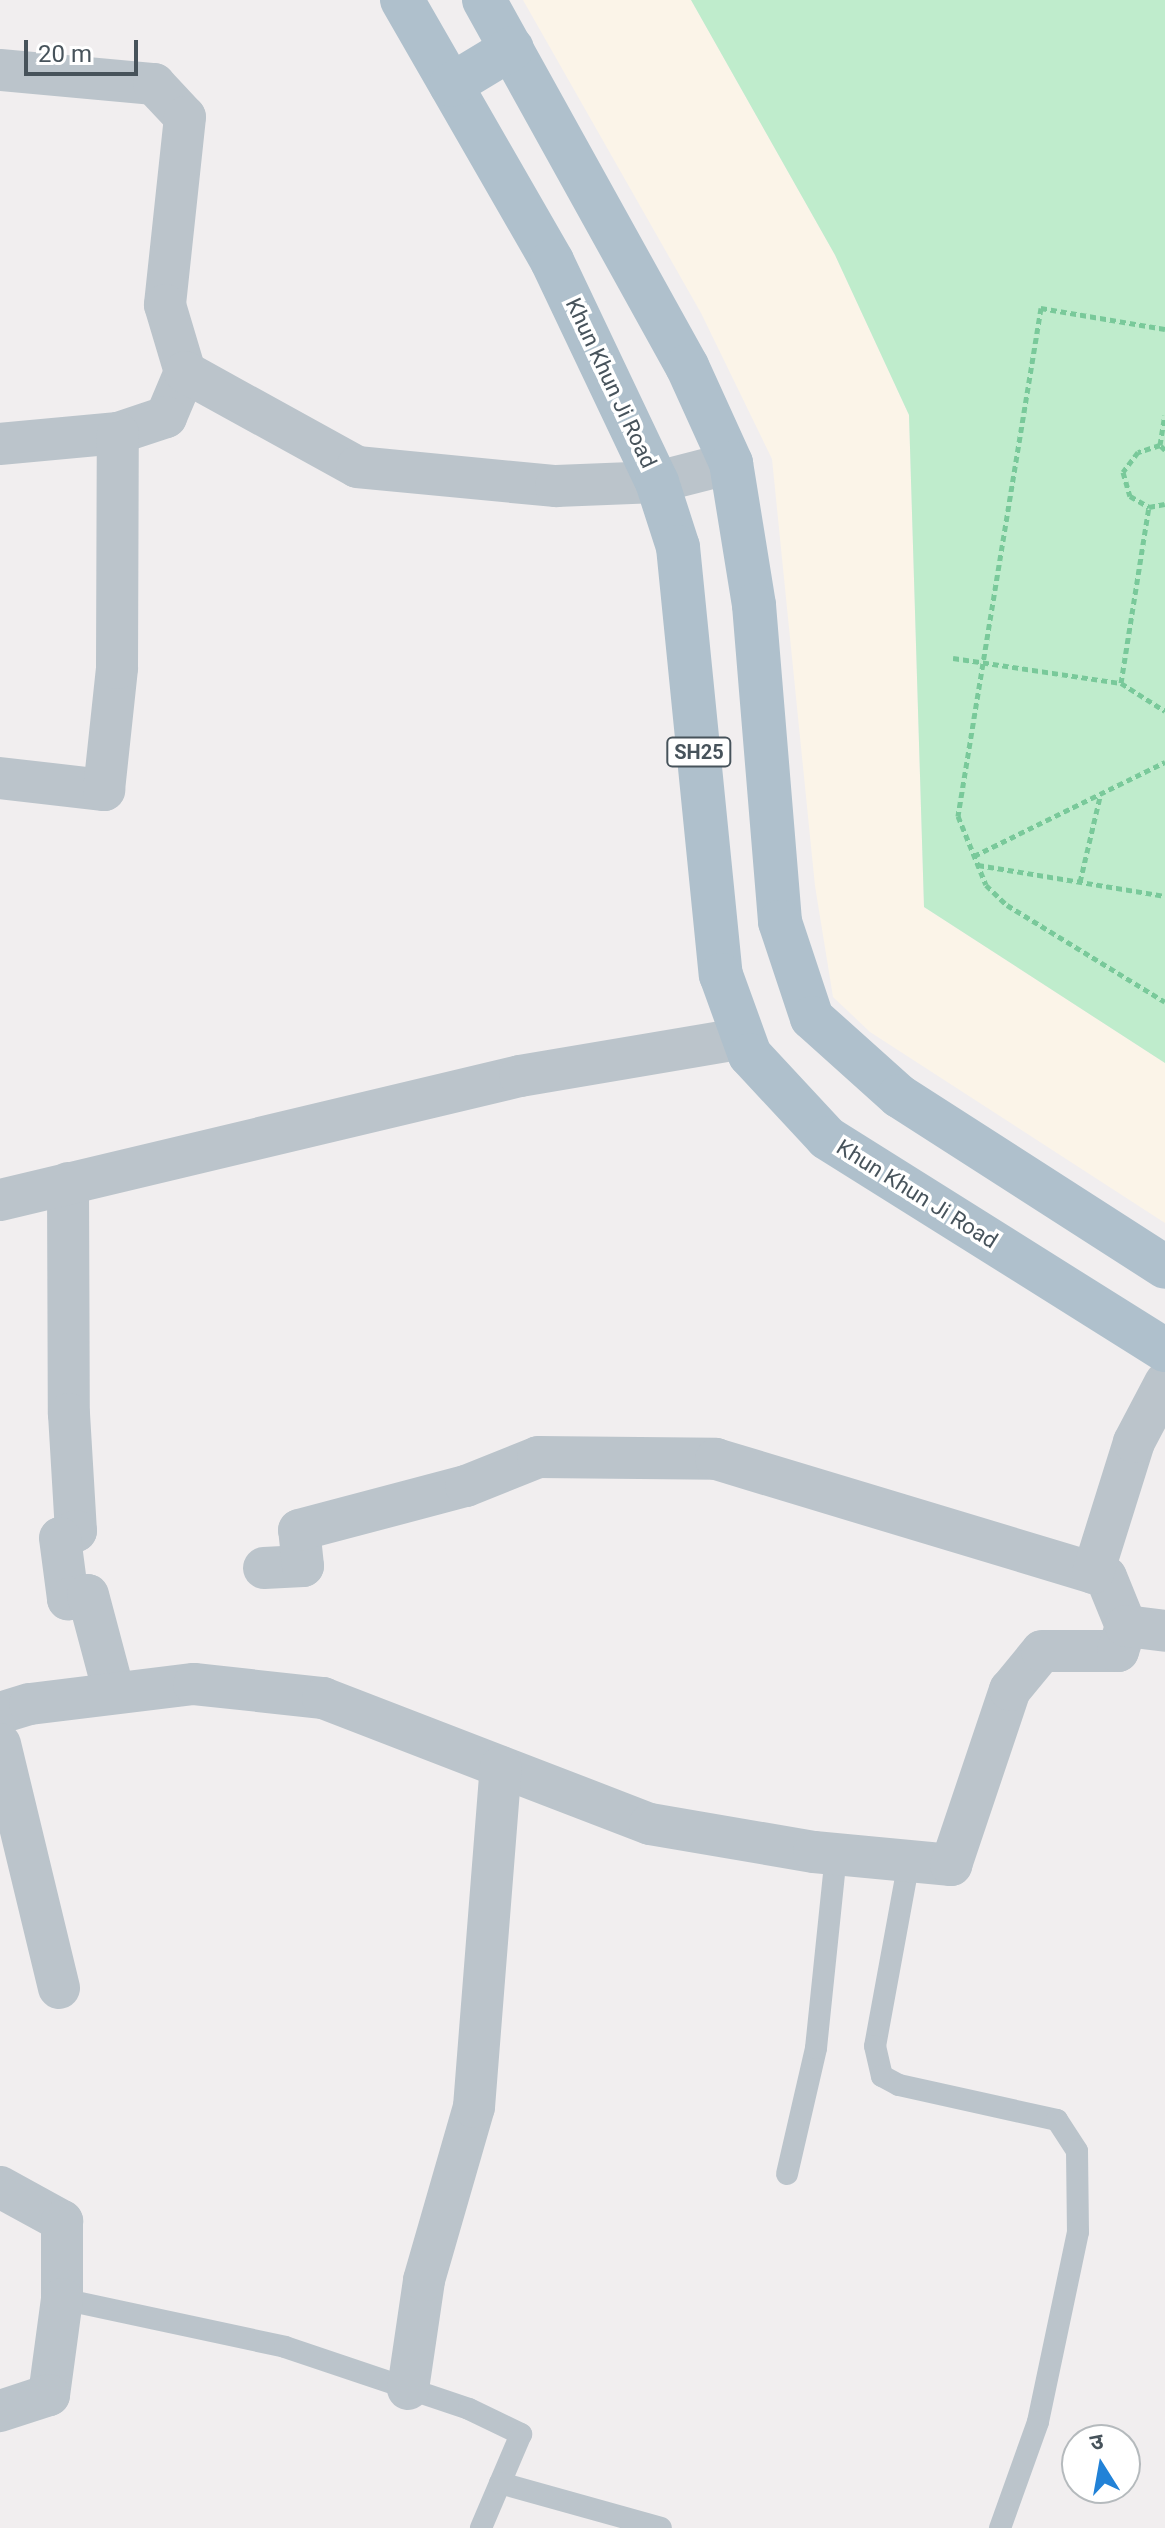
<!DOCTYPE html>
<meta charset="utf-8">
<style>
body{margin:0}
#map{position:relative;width:1165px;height:2528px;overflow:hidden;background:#f1eeef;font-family:Roboto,"Noto Sans Devanagari",sans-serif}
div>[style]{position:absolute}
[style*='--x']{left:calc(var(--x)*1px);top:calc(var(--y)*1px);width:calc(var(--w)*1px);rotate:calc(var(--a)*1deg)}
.commercial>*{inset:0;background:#fbf4e8}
.green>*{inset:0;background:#bfeccc}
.path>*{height:5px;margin-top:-2.5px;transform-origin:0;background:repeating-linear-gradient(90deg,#79c99a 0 6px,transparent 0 10px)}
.lane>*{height:22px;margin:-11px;padding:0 11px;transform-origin:11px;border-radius:11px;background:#bbc4cb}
.street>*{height:42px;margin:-21px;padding:0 21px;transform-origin:21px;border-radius:21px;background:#bbc4cb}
.primary>*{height:44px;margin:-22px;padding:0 22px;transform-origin:22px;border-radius:22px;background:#afc0cc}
span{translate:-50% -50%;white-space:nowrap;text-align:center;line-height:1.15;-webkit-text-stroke:7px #fff;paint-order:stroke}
.shield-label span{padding:2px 6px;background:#fff;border:2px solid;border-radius:6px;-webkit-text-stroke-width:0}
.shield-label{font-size:20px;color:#47535b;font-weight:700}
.street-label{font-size:22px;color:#47535b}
.north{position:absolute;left:1061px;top:2424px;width:80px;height:80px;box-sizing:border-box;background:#fff;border:2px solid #b5babd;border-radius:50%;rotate:349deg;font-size:22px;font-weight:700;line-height:32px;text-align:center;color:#47535b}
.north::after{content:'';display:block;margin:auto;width:28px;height:36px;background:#2282d7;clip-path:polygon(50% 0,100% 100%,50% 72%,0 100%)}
.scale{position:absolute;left:24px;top:40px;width:114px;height:36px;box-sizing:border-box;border:4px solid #47535b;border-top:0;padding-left:10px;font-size:24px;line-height:28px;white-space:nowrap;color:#47535b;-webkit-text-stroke:6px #fff;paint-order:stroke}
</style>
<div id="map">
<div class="commercial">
<i style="clip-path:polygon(523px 0,691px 0,835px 255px,909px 415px,924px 907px,1165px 1063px,1165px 1223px,870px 1032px,833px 997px,815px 886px,772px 459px,701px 313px)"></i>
</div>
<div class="green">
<i style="clip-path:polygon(691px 0,1165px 0,1165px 1063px,924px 907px,909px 415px,835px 255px)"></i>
</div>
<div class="path">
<i style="--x:1165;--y:329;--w:126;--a:-170.4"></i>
<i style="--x:1041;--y:308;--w:515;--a:99.28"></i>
<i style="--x:958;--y:816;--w:74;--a:67.9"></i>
<i style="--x:986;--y:885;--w:29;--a:44"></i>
<i style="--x:1007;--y:905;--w:185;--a:31.5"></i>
<i style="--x:1160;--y:445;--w:30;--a:-81"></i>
<i style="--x:1165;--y:450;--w:7;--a:-135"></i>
<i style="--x:1160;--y:445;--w:23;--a:162"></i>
<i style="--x:1138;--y:452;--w:25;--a:127"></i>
<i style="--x:1123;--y:472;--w:25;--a:74"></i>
<i style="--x:1130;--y:496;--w:22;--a:30"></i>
<i style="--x:1149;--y:507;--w:16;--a:-11"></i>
<i style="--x:953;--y:658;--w:170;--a:8.5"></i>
<i style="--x:1121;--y:683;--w:52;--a:32.5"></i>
<i style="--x:1121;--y:683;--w:178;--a:-81"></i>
<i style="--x:974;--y:856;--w:213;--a:-26.2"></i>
<i style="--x:978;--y:865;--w:190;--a:9.4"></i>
<i style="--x:1080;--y:882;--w:87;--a:-76.8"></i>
</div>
<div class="lane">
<i style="--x:909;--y:1861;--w:188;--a:100.4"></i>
<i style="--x:875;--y:2046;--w:31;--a:77"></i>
<i style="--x:882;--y:2076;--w:19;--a:28"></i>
<i style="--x:899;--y:2085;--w:162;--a:12.5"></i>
<i style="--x:1057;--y:2120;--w:37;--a:57"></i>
<i style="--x:1077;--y:2151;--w:81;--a:89.3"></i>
<i style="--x:1078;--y:2232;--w:194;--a:101.9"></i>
<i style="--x:1038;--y:2422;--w:113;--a:109.7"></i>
<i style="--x:787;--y:2174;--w:129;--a:-77"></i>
<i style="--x:816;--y:2048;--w:195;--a:-84.1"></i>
<i style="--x:62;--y:2299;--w:228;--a:12.1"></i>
<i style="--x:285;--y:2347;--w:194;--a:18.6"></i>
<i style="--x:469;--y:2409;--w:58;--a:25.7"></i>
<i style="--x:521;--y:2434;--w:102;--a:113.1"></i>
<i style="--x:500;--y:2483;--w:167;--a:15.6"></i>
</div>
<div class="street">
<i style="--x:0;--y:70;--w:155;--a:5.2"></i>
<i style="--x:154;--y:84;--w:45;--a:46.8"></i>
<i style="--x:185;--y:117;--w:189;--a:96.1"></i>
<i style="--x:165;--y:305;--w:70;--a:73.4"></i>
<i style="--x:185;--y:372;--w:49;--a:112.9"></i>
<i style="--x:166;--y:417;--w:51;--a:161.6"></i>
<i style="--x:118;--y:433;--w:119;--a:174.7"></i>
<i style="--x:185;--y:372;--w:196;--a:28.9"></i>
<i style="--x:357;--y:467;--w:200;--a:5.5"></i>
<i style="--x:556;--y:486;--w:101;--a:-2.3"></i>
<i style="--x:657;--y:482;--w:76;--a:-14.4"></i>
<i style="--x:0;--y:778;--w:105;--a:6.6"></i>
<i style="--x:104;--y:790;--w:123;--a:-83.9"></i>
<i style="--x:117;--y:668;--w:235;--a:-89.8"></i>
<i style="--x:68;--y:1183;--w:231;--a:89.8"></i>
<i style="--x:69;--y:1414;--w:117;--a:86.6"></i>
<i style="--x:76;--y:1531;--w:17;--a:156"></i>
<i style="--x:60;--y:1538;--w:62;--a:82.5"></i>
<i style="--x:68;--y:1599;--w:20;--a:-11"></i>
<i style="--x:88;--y:1595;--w:101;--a:75.1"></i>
<i style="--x:0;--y:1200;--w:535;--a:-13.41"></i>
<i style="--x:520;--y:1076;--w:227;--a:-9.6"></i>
<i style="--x:264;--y:1568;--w:39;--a:-3"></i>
<i style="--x:303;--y:1566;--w:36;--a:-96"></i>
<i style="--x:299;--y:1530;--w:173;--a:-14.8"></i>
<i style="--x:466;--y:1486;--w:78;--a:-21.9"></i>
<i style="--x:538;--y:1457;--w:178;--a:0.6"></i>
<i style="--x:716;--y:1459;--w:407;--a:16.8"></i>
<i style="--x:1106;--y:1577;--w:53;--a:67.8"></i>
<i style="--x:1093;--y:1573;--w:137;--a:-72.6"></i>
<i style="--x:1134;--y:1442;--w:67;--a:-62.3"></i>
<i style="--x:0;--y:1713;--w:31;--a:-17"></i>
<i style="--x:30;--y:1704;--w:165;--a:-7"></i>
<i style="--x:194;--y:1684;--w:130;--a:6.2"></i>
<i style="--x:323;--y:1698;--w:350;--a:21.1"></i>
<i style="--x:650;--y:1824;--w:166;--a:9.7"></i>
<i style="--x:814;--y:1852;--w:138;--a:5.4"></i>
<i style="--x:951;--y:1865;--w:185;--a:-71.4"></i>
<i style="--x:1010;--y:1690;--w:50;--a:-50.6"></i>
<i style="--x:1042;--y:1651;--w:76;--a:0"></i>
<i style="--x:1118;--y:1651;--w:26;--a:-72"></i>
<i style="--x:1126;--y:1626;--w:39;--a:7"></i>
<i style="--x:0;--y:1744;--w:251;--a:76.4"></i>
<i style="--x:0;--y:2187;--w:71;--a:28.7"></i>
<i style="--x:62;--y:2221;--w:78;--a:90"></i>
<i style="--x:62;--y:2299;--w:97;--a:97.7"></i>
<i style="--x:49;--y:2395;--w:52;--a:161.9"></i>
<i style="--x:408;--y:2389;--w:110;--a:-81.6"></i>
<i style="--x:424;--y:2280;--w:180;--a:-73.9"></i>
<i style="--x:474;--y:2107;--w:341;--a:-85.5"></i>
</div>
<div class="primary">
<i style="--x:402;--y:0;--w:301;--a:60.1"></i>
<i style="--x:552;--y:261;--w:245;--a:64.6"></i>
<i style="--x:657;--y:482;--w:68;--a:72.1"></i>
<i style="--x:678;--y:547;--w:430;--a:84.3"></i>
<i style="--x:721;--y:975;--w:85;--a:70.1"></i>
<i style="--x:750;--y:1055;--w:113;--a:47.1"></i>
<i style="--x:827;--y:1138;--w:399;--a:32.1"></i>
<i style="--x:484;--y:0;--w:419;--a:61"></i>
<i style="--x:687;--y:366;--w:107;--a:65.6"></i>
<i style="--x:731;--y:463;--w:144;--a:80.8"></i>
<i style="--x:754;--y:605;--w:318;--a:85.3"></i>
<i style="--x:780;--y:922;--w:101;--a:71.6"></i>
<i style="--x:812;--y:1018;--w:117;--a:41.9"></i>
<i style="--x:899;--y:1096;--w:316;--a:32.7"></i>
<i style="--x:451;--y:85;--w:71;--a:-31.2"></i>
</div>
<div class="shield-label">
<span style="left:699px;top:752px">SH25</span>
</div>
<div class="street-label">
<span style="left:611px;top:383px;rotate:65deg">Khun Khun Ji Road</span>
<span style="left:917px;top:1194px;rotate:32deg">Khun Khun Ji Road</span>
</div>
<div class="north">उ</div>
<div class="scale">20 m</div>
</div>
